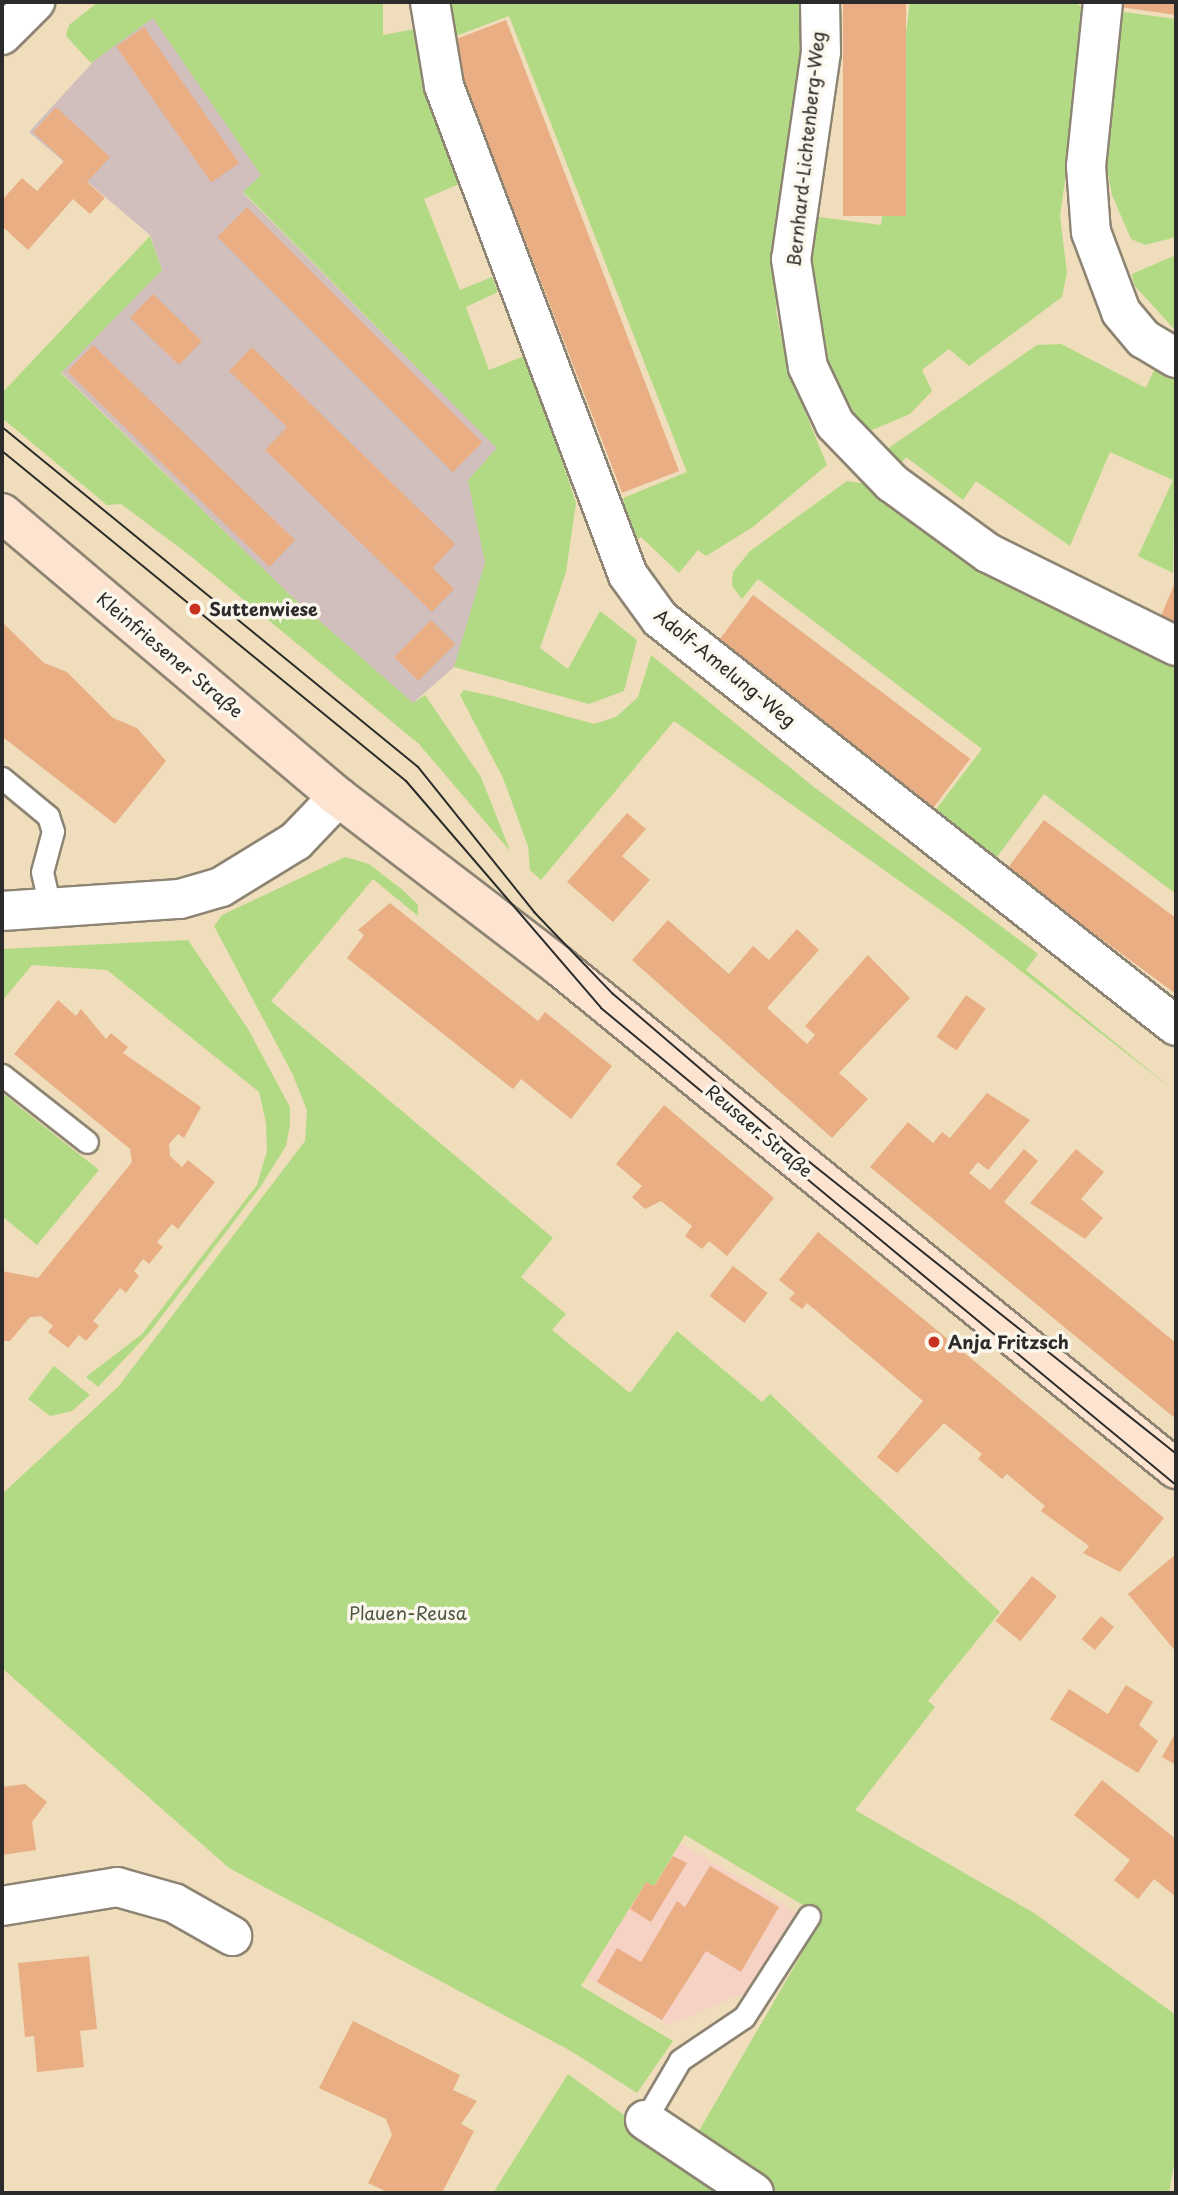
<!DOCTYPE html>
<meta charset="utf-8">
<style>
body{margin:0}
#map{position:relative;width:1178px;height:2195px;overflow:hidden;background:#efddbb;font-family:"Playpen Sans",sans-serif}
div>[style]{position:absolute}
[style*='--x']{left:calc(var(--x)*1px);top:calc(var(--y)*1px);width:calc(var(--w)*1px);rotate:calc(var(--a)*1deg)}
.built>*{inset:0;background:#f6d2c4}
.industrial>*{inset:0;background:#d1bfbe}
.green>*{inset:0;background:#b2da84}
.building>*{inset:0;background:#eaae85;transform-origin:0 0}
.roads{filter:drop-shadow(2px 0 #8d8473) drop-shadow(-2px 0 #8d8473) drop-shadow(0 2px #8d8473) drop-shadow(0 -2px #8d8473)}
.lane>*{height:21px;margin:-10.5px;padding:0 10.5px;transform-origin:10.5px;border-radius:10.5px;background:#fff}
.street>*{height:38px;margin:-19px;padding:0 19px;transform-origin:19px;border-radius:19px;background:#fff}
.secondary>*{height:38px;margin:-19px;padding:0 19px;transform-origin:19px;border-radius:19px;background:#fde4d1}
.tram>*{height:2px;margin:-1px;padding:0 1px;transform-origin:1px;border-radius:1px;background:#2b2b2b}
.dots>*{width:19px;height:19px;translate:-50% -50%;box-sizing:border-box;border:4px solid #fbf7ec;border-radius:50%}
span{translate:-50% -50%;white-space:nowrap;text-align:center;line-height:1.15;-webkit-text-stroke:7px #fbf7ec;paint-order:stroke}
.street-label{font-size:18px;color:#2b2b2b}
.poi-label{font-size:18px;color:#2b2b2b;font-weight:700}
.left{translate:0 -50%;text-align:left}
.park-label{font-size:18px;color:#4d5741}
.frame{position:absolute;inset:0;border:4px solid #2b2b2b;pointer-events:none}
</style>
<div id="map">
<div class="built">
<i style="clip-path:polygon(681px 1843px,800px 1915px,757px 1988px,669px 2025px,587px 1977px,646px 1882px,655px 1886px)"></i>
</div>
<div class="industrial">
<i style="clip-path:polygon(153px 18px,261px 175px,243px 193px,497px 448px,468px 480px,485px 563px,471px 620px,454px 667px,413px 703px,290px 595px,61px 372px,162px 270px,150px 235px,29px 132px,104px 50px)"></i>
</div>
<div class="green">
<i style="clip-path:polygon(98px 2px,383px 2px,383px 35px,415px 29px,431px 104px,459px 184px,424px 199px,460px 290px,492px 277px,498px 292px,466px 307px,489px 370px,527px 355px,576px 503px,566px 572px,540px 648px,568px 669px,600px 611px,637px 640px,624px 691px,589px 704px,454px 667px,485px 563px,468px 480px,497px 448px,243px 192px,261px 175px,153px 18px,91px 63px,66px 36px,69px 25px)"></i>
<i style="clip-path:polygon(445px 2px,808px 2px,776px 311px,789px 373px,827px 465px,753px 527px,706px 556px,698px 550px,679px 573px,641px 537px,633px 542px,623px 498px,687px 472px,509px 16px,445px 40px)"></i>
<i style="clip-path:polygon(910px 2px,1076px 2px,1088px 15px,1060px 216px,1067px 273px,1062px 297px,969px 366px,949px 349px,922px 370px,932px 391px,910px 414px,870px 431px,852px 419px,821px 368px,802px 282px,811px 216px,881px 225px)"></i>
<i style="clip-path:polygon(1116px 11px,1176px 19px,1176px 237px,1145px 245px,1131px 239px,1112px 195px,1102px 142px)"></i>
<i style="clip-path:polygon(150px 236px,162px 270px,61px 373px,290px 595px,413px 703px,425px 695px,481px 777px,510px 851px,419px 744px,188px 554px,121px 504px,107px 505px,2px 418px,2px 393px)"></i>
<i style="clip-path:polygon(1176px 255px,1176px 331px,1134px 285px,1132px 274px)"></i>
<i style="clip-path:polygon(1061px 344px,1146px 388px,1155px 368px,1176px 377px,1173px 573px,1138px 556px,1173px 480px,1110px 452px,1070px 546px,976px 481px,963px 500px,906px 457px,898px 468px,883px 452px,1037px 345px)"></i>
<i style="clip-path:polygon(847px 481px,866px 484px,1176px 657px,1176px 894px,1044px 794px,994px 861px,934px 812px,982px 749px,758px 579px,742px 599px,732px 586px,733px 572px,750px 551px)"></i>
<i style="clip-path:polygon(651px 655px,814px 787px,1038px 954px,1026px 970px,1176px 1092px,963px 926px,674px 721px,541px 880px,530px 870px,528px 846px,503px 778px,460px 695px,464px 690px,497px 697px,594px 724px,616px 717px,638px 697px)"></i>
<i style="clip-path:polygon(345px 857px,369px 864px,404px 891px,418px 905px,418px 916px,373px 879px,271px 1001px,553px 1238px,521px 1277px,566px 1314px,552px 1330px,630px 1393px,677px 1331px,762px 1402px,770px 1394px,1000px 1612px,928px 1701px,935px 1707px,855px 1810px,1034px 1913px,1176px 2015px,1176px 2152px,1169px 2193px,779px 2193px,696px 2136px,823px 1917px,685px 1835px,654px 1886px,646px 1882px,581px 1986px,673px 2041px,637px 2093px,571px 2051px,229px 1868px,2px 1668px,2px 1494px,118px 1387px,305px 1141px,307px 1110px,292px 1073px,214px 926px,222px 915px)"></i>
<i style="clip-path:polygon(188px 940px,248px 1029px,290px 1107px,290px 1125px,286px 1146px,261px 1186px,149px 1333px,98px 1387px,86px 1377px,142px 1334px,257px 1185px,267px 1151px,266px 1123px,259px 1092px,107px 970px,32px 965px,2px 1001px,2px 949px)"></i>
<i style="clip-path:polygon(2px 1093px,99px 1170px,37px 1245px,2px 1216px)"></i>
<i style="clip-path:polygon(54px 1366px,90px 1395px,72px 1411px,50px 1416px,28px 1399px)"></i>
<i style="clip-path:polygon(568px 2074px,730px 2193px,493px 2193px)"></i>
</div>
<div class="building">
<i style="left:843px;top:2px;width:63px;height:214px"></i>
<i style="clip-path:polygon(1121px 2px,1176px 2px,1176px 15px,1120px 7px)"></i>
<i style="left:506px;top:20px;width:483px;height:61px;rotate:69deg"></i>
<i style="left:144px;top:27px;width:166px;height:34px;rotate:55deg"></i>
<i style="clip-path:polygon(56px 107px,110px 157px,87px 182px,105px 198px,90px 214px,73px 199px,28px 250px,2px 226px,2px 200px,22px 178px,37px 191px,64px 161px,33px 132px)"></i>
<i style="left:247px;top:207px;width:333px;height:42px;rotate:45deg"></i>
<i style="left:153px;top:294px;width:68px;height:33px;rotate:44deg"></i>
<i style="left:93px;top:345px;width:281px;height:37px;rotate:44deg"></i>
<i style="clip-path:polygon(252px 347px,455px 544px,433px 568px,454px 589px,432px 612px,265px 450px,287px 427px,229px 371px)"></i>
<i style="clip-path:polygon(1176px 580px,1176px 628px,1159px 621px)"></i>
<i style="left:753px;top:595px;width:272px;height:61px;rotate:37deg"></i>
<i style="left:431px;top:620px;width:34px;height:52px;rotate:45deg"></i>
<i style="clip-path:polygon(2px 622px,44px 663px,67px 672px,113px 718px,137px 728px,166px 761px,115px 824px,4px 738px)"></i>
<i style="clip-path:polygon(627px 813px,646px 829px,622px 856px,650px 880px,613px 922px,567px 882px)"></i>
<i style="clip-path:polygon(1044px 820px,1176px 918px,1176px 994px,1007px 869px)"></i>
<i style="clip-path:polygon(390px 903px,538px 1021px,545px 1012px,612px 1066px,571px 1119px,521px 1079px,513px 1089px,347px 958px,364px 935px,358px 930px)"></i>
<i style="clip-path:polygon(668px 920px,729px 974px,753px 946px,769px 960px,797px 929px,819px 950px,767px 1008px,807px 1044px,815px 1035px,805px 1026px,868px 955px,910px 998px,839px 1073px,868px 1099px,832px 1138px,632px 960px)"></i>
<i style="left:966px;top:995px;width:24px;height:51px;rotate:35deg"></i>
<i style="clip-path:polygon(58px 1000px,76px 1016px,81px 1009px,106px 1039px,111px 1033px,128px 1047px,123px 1053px,201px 1107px,184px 1138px,178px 1134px,169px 1144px,170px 1156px,182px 1167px,188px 1160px,215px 1182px,178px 1229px,172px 1224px,157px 1242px,163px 1247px,149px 1264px,143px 1259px,134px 1271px,139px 1276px,126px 1293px,120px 1288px,93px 1321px,99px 1326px,86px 1341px,79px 1335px,68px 1348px,48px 1332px,53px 1326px,41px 1316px,30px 1317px,10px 1341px,2px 1341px,2px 1271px,38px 1278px,132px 1162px,130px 1149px,14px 1054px)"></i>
<i style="clip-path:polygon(987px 1093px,1030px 1120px,988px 1170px,978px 1162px,969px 1173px,990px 1190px,1024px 1149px,1038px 1161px,1004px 1202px,1176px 1343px,1176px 1419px,870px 1167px,908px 1122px,933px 1143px,942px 1132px,950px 1138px)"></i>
<i style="clip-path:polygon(664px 1105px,774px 1198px,727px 1256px,709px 1241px,702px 1249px,685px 1236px,692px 1226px,661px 1201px,645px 1209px,632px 1197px,642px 1186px,616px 1164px)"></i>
<i style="clip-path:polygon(1076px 1149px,1104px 1172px,1081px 1199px,1103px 1218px,1085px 1239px,1030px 1203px)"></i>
<i style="clip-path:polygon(818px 1232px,1164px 1518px,1120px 1572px,1083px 1553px,1089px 1546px,1041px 1511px,1045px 1506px,1007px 1474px,1002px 1479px,978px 1459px,982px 1454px,944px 1423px,897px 1473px,877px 1457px,923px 1401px,807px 1303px,802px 1309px,789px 1299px,795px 1293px,779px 1280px)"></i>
<i style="left:733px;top:1266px;width:44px;height:38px;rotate:38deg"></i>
<i style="clip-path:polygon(1175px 1555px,1176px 1556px,1176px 1652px,1128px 1594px)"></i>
<i style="left:1032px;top:1576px;width:32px;height:58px;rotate:39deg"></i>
<i style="left:1101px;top:1616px;width:17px;height:30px;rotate:40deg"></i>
<i style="clip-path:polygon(1126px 1685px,1153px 1702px,1139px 1725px,1158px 1741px,1138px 1773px,1050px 1719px,1069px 1689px,1108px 1714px)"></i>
<i style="clip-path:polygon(1176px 1732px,1176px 1765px,1162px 1757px)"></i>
<i style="clip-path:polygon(1102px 1780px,1176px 1839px,1176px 1897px,1154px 1879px,1138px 1899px,1114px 1880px,1130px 1860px,1074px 1815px)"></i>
<i style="clip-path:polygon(25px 1784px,47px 1802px,32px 1822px,36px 1850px,2px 1855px,2px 1787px)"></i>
<i style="clip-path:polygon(673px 1856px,687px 1863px,651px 1922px,630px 1909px,646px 1882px,654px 1886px)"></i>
<i style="clip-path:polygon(710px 1866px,779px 1907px,741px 1972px,706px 1951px,662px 2020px,597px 1982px,617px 1948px,641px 1962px,677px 1901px,685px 1907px)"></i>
<i style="clip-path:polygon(89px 1956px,97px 2029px,80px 2031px,84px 2067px,37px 2072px,34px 2036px,25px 2037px,18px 1963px)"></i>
<i style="clip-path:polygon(353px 2021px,460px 2075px,453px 2090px,477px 2101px,461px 2124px,474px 2131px,442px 2193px,389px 2193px,368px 2183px,392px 2135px,386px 2119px,319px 2088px)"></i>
</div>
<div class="roads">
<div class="lane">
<i style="--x:2;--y:778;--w:60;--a:39.6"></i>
<i style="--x:48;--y:816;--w:16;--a:72"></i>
<i style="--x:53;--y:831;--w:42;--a:105"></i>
<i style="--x:42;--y:872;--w:39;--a:77"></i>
<i style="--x:2;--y:1075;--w:108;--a:38.2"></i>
<i style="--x:645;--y:2120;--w:69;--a:-59.7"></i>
<i style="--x:680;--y:2060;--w:77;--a:-33.9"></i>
<i style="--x:744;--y:2017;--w:120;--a:-57.2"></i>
</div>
<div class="street">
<i style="--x:430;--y:2;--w:85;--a:80.5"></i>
<i style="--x:444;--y:86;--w:522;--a:69.38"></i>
<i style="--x:628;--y:575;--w:54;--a:54"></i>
<i style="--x:660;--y:619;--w:657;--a:38.26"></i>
<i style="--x:820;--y:2;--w:50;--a:88.9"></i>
<i style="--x:821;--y:52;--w:209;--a:98.2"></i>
<i style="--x:791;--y:259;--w:109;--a:81.1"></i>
<i style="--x:808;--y:367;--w:63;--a:64.7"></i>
<i style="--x:835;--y:424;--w:82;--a:46"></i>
<i style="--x:892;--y:483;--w:119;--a:36.1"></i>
<i style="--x:988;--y:553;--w:210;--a:26.3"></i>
<i style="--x:1103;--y:2;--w:165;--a:95.9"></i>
<i style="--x:1086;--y:166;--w:66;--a:85.7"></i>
<i style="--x:1091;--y:232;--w:85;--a:69.4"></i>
<i style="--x:1121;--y:312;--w:35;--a:50"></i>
<i style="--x:1144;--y:339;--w:37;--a:31"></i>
<i style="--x:2;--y:35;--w:47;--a:-45"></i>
<i style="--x:2;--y:911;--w:178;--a:-3.9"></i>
<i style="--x:180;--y:899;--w:43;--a:-16.3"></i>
<i style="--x:221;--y:887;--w:88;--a:-31.5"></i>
<i style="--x:296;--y:841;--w:61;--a:-46.3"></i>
<i style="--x:2;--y:1906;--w:117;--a:-9.4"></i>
<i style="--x:117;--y:1887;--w:59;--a:15.7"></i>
<i style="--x:174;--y:1903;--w:67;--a:29.6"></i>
<i style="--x:645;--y:2120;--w:131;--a:33.8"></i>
</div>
<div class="secondary">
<i style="--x:2;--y:513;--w:440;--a:40.2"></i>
<i style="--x:338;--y:797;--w:278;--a:37.4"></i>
<i style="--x:559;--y:966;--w:796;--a:39.19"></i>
</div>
</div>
<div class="tram">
<i style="--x:2;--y:427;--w:537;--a:39.26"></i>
<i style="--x:418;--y:767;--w:186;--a:51.3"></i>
<i style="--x:534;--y:912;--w:114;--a:46.1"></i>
<i style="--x:613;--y:994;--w:255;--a:40.6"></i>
<i style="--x:807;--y:1160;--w:471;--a:38.5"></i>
<i style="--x:2;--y:451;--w:522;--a:39.24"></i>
<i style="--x:406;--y:781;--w:299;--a:49.3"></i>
<i style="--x:601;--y:1008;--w:747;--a:39.68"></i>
</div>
<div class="dots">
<i style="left:195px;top:609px;background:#c8321e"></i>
<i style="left:934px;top:1342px;background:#c8321e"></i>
</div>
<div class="street-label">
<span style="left:806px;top:149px;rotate:-84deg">Bernhard-Lichtenberg-Weg</span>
<span style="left:170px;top:655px;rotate:40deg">Kleinfriesener Straße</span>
<span style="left:725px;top:668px;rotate:39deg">Adolf-Amelung-Weg</span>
<span style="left:759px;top:1131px;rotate:40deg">Reusaer Straße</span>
</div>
<div class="poi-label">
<span class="left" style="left:209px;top:609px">Suttenwiese</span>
<span class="left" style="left:948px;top:1342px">Anja Fritzsch</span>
</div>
<div class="park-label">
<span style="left:408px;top:1613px">Plauen-Reusa</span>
</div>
<div class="frame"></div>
</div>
